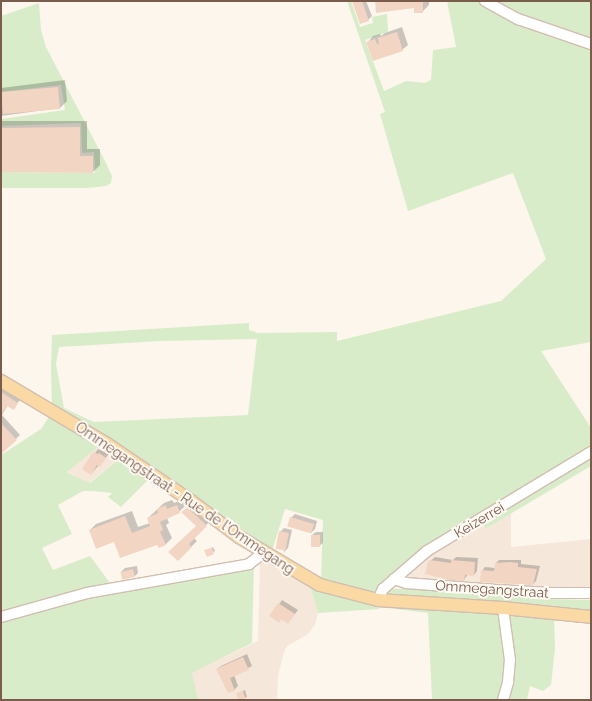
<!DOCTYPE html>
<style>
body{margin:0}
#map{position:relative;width:592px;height:701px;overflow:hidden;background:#fdf6ec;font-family:Raleway,sans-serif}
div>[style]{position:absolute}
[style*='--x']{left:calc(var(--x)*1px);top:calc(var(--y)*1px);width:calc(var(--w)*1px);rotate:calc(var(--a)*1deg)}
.residential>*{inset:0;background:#f5e8da}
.green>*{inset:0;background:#d8ecc9}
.shadow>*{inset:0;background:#0003}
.building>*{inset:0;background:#f3d5c3;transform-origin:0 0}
.roads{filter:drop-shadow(1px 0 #d1beb0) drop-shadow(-1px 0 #d1beb0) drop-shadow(0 1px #d1beb0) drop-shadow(0 -1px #d1beb0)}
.minor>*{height:10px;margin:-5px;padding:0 5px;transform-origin:5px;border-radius:5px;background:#fff}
.major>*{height:12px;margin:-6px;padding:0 6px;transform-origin:6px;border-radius:6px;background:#fbd9a5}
span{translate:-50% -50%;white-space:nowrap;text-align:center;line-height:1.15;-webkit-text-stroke:4px #fffaf3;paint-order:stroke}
.street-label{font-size:14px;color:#7a5c4d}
.frame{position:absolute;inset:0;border:2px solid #7a5c4d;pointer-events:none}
</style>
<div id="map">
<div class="residential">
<i style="clip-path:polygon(102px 444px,121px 457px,89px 483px,67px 471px)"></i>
<i style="clip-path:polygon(511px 513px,511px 547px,591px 539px,591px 590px,553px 591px,405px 578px,406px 575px,420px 561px,483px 520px,485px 529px)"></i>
<i style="clip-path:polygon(266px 562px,271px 563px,310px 586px,318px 613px,315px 625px,307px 635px,287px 646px,284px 652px,278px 676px,277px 700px,198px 700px,191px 673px,258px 641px,260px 563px)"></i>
</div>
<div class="green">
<i style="clip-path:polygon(evenodd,347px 1px,351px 1px,360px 27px,373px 23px,372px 17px,387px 14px,388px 32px,365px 40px,384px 91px,406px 81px,425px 83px,431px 80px,433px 50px,456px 47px,447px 1px,479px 1px,495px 11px,591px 48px,591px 342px,541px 351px,591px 428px,591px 448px,414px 557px,370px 595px,321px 581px,323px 520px,285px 509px,271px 554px,52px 406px,51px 369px,52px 335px,249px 323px,249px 330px,258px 333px,337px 332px,337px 341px,501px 301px,546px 259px,513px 173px,408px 211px,380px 114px,385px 112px,347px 1px,257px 339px,248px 415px,94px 422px,64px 408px,56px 364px,59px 347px,160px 341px,257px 339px)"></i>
<i style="clip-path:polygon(492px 1px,591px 1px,591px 42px,523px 16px)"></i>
<i style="clip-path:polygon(39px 3px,41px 30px,46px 47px,105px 161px,112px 176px,111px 183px,106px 186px,87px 188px,1px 188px,1px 172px,95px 173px,94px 152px,82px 153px,81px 123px,1px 126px,1px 119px,65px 110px,61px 85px,1px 92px,1px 16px)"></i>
<i style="clip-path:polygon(50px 415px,102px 444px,67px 472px,90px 483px,121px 457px,150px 478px,121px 507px,108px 497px,112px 493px,93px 491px,83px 491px,58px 505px,72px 534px,42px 548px,53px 570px,90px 556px,113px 587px,1px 615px,1px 455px,41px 429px)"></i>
<i style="clip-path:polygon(591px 454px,591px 466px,485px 529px,483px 520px)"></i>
<i style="clip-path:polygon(254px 565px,252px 643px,192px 673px,198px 700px,1px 700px,1px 621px,98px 594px)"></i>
<i style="clip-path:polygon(310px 586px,493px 612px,501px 617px,505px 626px,511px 625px,510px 613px,554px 617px,555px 648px,551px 685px,543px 691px,530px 686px,527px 700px,506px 700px,508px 660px,500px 700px,432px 700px,428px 613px,379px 607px,379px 609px,318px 613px)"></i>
<i style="clip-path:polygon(409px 588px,543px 599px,591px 600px,591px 612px,390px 597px,387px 594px,389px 590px,393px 589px)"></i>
</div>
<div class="shadow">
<i style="clip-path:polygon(354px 1px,366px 1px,372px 16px,368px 20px)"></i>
<i style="clip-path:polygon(376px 1px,429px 1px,429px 5px,422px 12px,415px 7px)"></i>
<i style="clip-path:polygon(402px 27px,408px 45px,402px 50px,368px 42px,373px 36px,380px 34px,381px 36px,385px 33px)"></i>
<i style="clip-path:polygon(65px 80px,67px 101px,60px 108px,1px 116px,1px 88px)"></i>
<i style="clip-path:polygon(1px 121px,87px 121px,87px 149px,100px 149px,100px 165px,93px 172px,1px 171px)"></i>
<i style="clip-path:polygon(1px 385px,21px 399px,13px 408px,8px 405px,2px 415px,20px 435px,1px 453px)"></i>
<i style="clip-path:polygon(98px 449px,109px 454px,91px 474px,83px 469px)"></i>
<i style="clip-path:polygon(183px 499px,186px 505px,179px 512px,167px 518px,169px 523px,166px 525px,172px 538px,165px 545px,115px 540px,90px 530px,96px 524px,132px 511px,138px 527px,150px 523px,148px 518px,164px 503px,172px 500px,174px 503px)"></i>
<i style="clip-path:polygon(194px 503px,211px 520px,194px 538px,197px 541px,178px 560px,197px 526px,182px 512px)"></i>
<i style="clip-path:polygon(295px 514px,317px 521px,315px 529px,311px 533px,291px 518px)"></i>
<i style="clip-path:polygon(284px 528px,292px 530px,288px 548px,284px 552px,280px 532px)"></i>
<i style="clip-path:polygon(316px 532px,323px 532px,323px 543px,319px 546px,312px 535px)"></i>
<i style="clip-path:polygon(213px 547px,215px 551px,207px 555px,206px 551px)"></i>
<i style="clip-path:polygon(435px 557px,453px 560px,456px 557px,478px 558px,477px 571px,474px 575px,468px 574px,464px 580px,426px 573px,428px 563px)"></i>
<i style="clip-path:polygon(499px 560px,521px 560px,521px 564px,540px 566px,536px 581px,533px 584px,482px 571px,485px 567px,495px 568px,496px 563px)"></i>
<i style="clip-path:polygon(137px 566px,138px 573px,135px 576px,123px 579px,121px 572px,125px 568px)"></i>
<i style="clip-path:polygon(282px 600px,298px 610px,288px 623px,281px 619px,279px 621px,271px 616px)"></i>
<i style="clip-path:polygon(247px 654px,252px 666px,234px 675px,238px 686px,234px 690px,217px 669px,221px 666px)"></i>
<i style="clip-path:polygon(245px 690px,247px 697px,239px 700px,237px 694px)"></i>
</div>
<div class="building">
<i style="clip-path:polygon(352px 1px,362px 1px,369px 21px,360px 24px)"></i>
<i style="clip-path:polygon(375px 1px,423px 1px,423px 13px,414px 13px,414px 8px,376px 13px)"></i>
<i style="clip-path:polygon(397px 32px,403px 51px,373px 61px,366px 42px,375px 39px,377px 44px,379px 44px,378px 38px)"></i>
<i style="left:58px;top:87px;width:22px;height:57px;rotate:85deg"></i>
<i style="clip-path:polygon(80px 127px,80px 156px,93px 156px,93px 173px,1px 172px,1px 128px)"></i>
<i style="clip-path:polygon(1px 392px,18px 403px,14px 410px,7px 406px,1px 415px)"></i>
<i style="clip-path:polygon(1px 423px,17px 440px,1px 454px)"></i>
<i style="clip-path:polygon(93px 452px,98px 454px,99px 453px,106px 458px,100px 467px,97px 465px,91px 475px,82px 469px)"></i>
<i style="clip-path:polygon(166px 505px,167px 509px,177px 505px,180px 513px,160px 522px,163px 530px,160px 532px,166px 545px,159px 548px,157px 545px,120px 558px,114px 542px,96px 549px,89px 530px,125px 516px,132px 533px,150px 526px,147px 518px,158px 513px,157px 509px)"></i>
<i style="clip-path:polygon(188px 508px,207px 526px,189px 544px,192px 547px,178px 561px,168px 552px,196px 526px,181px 512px)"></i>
<i style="left:290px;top:517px;width:25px;height:10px;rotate:16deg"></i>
<i style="left:279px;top:531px;width:10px;height:18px;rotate:11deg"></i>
<i style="left:311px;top:535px;width:9px;height:12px"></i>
<i style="clip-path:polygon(212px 548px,214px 554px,207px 557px,204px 550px)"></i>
<i style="clip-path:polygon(429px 560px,451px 563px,451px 560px,475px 562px,474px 576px,465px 575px,464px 581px,449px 580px,425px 574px)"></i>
<i style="clip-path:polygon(510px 562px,518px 563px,518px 567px,537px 569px,533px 585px,480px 582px,481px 570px,494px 571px,495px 563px)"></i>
<i style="left:133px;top:569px;width:8px;height:13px;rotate:76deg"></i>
<i style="clip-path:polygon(278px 603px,295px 614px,288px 624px,281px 619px,279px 623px,269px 616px)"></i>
<i style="clip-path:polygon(243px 657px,249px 670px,230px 678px,235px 691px,228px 693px,216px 669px)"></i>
<i style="clip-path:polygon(243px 691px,246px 700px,238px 700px,236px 693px)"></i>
</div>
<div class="roads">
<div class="minor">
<i style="--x:485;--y:1;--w:38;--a:29"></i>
<i style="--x:518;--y:19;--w:77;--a:18.9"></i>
<i style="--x:394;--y:579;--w:13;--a:18"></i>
<i style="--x:406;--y:583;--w:90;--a:4.4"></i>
<i style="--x:496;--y:590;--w:56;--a:3.1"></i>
<i style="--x:552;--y:593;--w:39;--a:0"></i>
<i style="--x:378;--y:600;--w:12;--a:-66"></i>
<i style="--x:383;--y:589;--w:58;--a:-40.8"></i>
<i style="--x:427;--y:551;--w:192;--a:-31.1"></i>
<i style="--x:1;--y:617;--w:89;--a:-15.6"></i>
<i style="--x:87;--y:593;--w:165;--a:-10.1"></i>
<i style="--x:249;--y:564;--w:11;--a:-38"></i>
<i style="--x:258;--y:557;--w:7;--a:-63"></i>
<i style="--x:503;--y:700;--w:19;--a:-74"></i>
<i style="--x:508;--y:682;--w:22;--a:-85"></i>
<i style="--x:510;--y:660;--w:52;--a:-97.7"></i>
</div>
<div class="major">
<i style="--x:1;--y:381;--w:123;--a:30.7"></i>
<i style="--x:107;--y:444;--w:102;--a:34.2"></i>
<i style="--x:191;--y:501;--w:60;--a:36.9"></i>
<i style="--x:239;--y:537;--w:94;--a:30.7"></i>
<i style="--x:320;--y:585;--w:60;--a:14.5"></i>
<i style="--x:378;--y:600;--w:125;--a:3.7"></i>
<i style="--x:503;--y:608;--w:88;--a:5.8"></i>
</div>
</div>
<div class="street-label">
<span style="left:185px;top:498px;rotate:34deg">Ommegangstraat - Rue de l'Ommegang</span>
<span style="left:479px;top:520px;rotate:-31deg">Keizerrei</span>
<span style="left:492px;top:589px;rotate:4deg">Ommegangstraat</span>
</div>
<div class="frame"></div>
</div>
